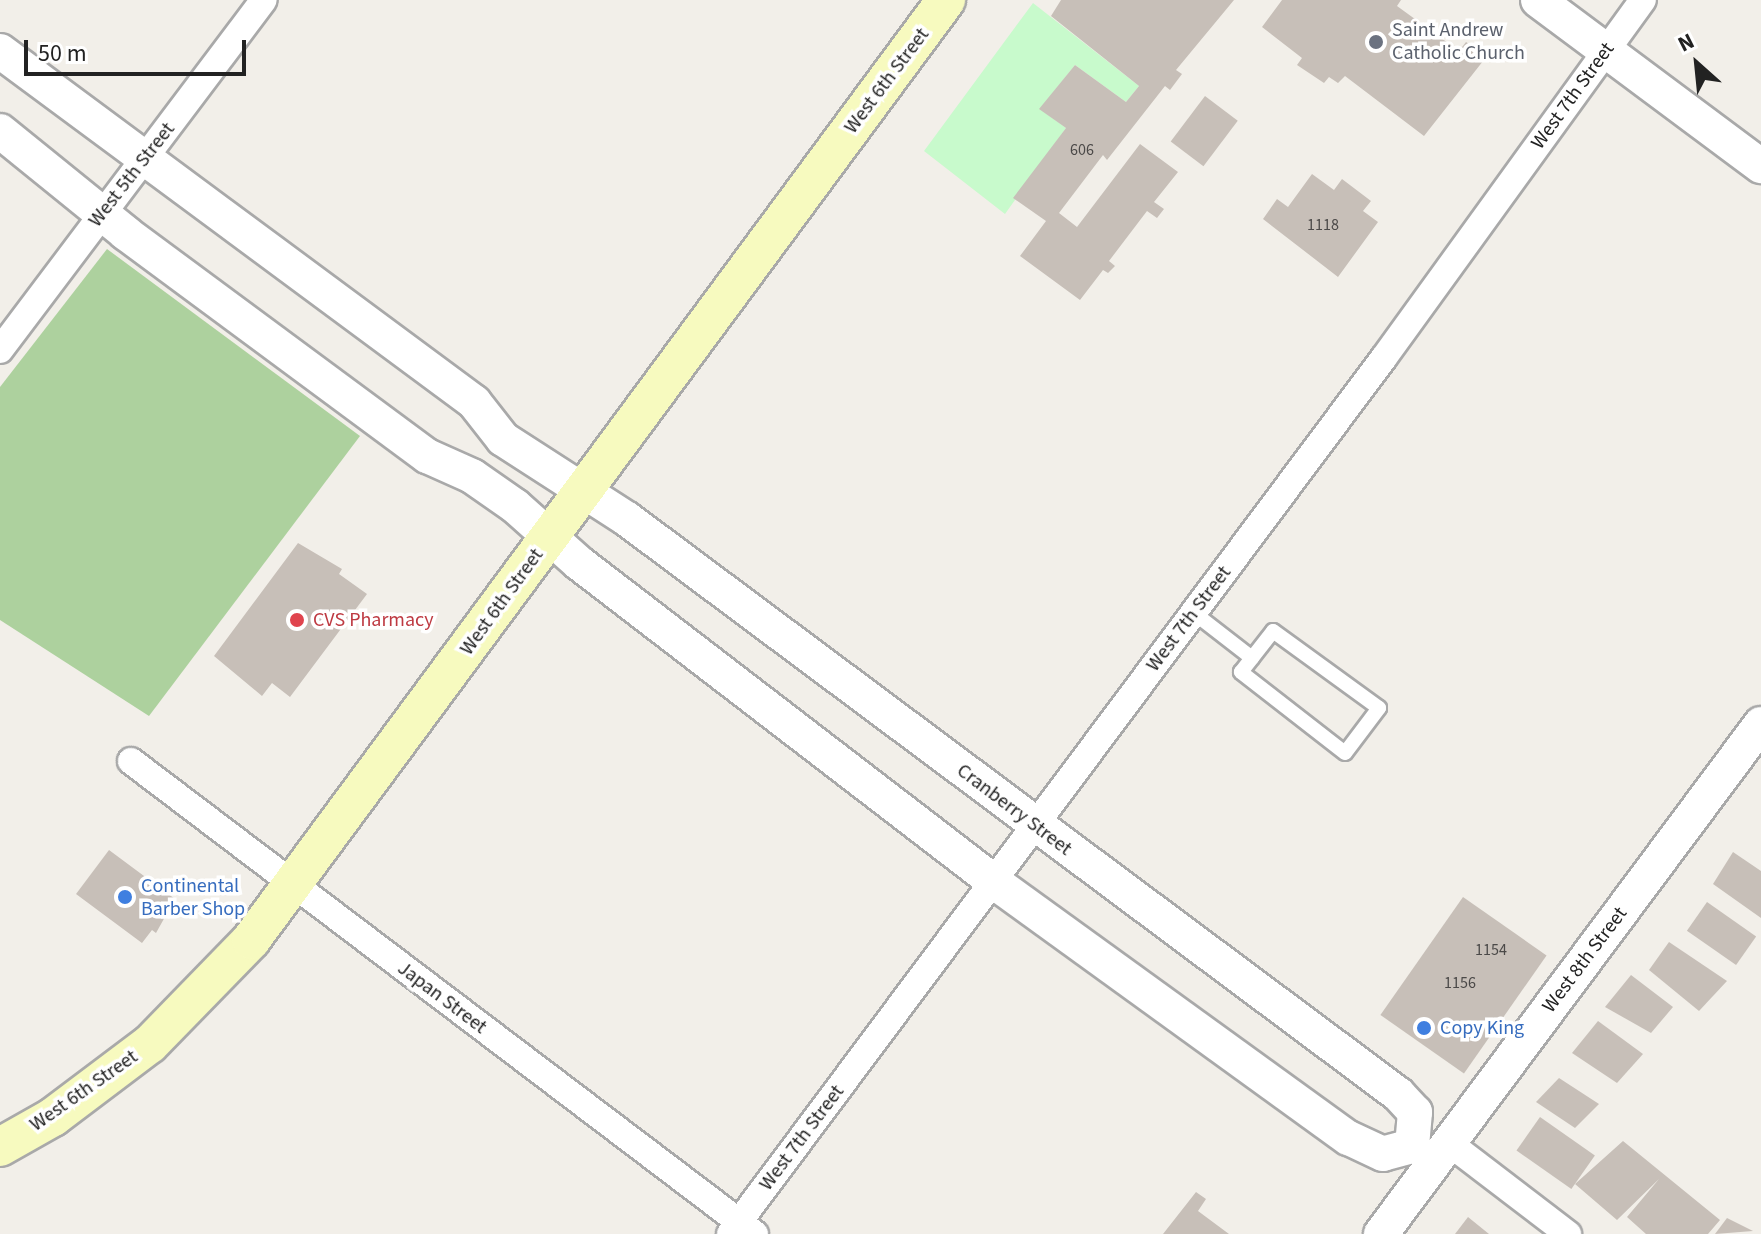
<!DOCTYPE html>
<style>
body{margin:0}
#map{position:relative;width:1761px;height:1234px;overflow:hidden;background:#f2efe9;font-family:"Source Sans 3",sans-serif}
div>[style]{position:absolute}
[style*='--x']{left:calc(var(--x)*1px);top:calc(var(--y)*1px);width:calc(var(--w)*1px);rotate:calc(var(--a)*1deg)}
.forest>*{inset:0;background:#add19e}
.park>*{inset:0;background:#c8facc}
.building>*{inset:0;background:#c7bfb8;transform-origin:0 0}
.roads{filter:drop-shadow(2px 0 #a9a9a9) drop-shadow(-2px 0 #a9a9a9) drop-shadow(0 2px #a9a9a9) drop-shadow(0 -2px #a9a9a9)}
.service>*{height:14px;margin:-7px;padding:0 7px;transform-origin:7px;border-radius:7px;background:#fff}
.minor>*{height:26px;margin:-13px;padding:0 13px;transform-origin:13px;border-radius:13px;background:#fff}
.tertiary>*{height:34px;margin:-17px;padding:0 17px;transform-origin:17px;border-radius:17px;background:#fff}
.secondary>*{height:38px;margin:-19px;padding:0 19px;transform-origin:19px;border-radius:19px;background:#f7fabf}
.dots>*{width:22px;height:22px;translate:-50% -50%;box-sizing:border-box;border:4px solid #fff;border-radius:50%}
span{translate:-50% -50%;white-space:nowrap;text-align:center;line-height:1.15;-webkit-text-stroke:7px #fff;paint-order:stroke}
.number-label{font-size:16px;color:#4b4948}
.number-label span{-webkit-text-stroke-width:0}
.worship-label{font-size:20px;color:#5b616d}
.left{translate:0 -50%;text-align:left}
.street-label{font-size:20px;color:#222}
.health-label{font-size:20px;color:#be3a42}
.shop-label{font-size:20px;color:#366cbe}
.north{position:absolute;left:1657px;top:24px;width:80px;height:80px;-webkit-text-stroke:6px #fff;paint-order:stroke;rotate:333deg;font-size:22px;font-weight:700;line-height:32px;text-align:center;color:#222}
.north::after{content:'';display:block;margin:auto;width:28px;height:36px;background:#222;clip-path:polygon(50% 0,100% 100%,50% 72%,0 100%)}
.scale{position:absolute;left:24px;top:40px;width:222px;height:36px;box-sizing:border-box;border:4px solid #222;border-top:0;padding-left:10px;font-size:24px;line-height:28px;white-space:nowrap;color:#222;-webkit-text-stroke:6px #fff;paint-order:stroke}
</style>
<div id="map">
<div class="forest">
<i style="clip-path:polygon(107px 249px,360px 436px,149px 716px,0 620px,0 387px)"></i>
</div>
<div class="park">
<i style="clip-path:polygon(1033px 3px,1139px 86px,1126px 102px,1075px 65px,1040px 109px,1066px 128px,1005px 214px,924px 151px)"></i>
</div>
<div class="building">
<i style="clip-path:polygon(1061px 0,1234px 0,1176px 70px,1182px 74px,1170px 90px,1165px 86px,1107px 160px,1103px 155px,1059px 213px,1077px 227px,1140px 144px,1178px 172px,1154px 202px,1164px 209px,1157px 218px,1147px 211px,1109px 261px,1115px 266px,1108px 273px,1103px 270px,1080px 300px,1020px 256px,1046px 221px,1013px 198px,1066px 128px,1039px 109px,1075px 65px,1126px 102px,1139px 86px,1051px 16px)"></i>
<i style="clip-path:polygon(1282px 0,1401px 0,1397px 6px,1459px 51px,1466px 42px,1487px 56px,1424px 136px,1345px 76px,1338px 83px,1329px 77px,1324px 83px,1297px 65px,1302px 58px,1262px 27px)"></i>
<i style="left:1205px;top:96px;width:41px;height:57px;rotate:37deg"></i>
<i style="clip-path:polygon(1312px 174px,1334px 190px,1342px 179px,1371px 201px,1363px 211px,1378px 222px,1338px 277px,1263px 219px,1277px 199px,1288px 207px)"></i>
<i style="clip-path:polygon(298px 543px,342px 569px,339px 574px,367px 594px,290px 697px,272px 683px,262px 696px,214px 656px)"></i>
<i style="clip-path:polygon(109px 850px,175px 899px,156px 933px,152px 930px,142px 943px,76px 894px)"></i>
<i style="clip-path:polygon(1733px 852px,1761px 871px,1761px 918px,1713px 884px)"></i>
<i style="left:1463px;top:897px;width:102px;height:144px;rotate:35deg"></i>
<i style="left:1707px;top:902px;width:60px;height:35px;rotate:35deg"></i>
<i style="clip-path:polygon(1669px 942px,1727px 981px,1699px 1011px,1649px 970px)"></i>
<i style="clip-path:polygon(1631px 975px,1673px 1007px,1651px 1033px,1605px 1007px)"></i>
<i style="clip-path:polygon(1598px 1021px,1643px 1054px,1617px 1083px,1572px 1053px)"></i>
<i style="clip-path:polygon(1559px 1078px,1599px 1104px,1575px 1128px,1536px 1102px)"></i>
<i style="left:1540px;top:1117px;width:67px;height:41px;rotate:35deg"></i>
<i style="clip-path:polygon(1623px 1141px,1720px 1220px,1708px 1234px,1646px 1234px,1627px 1217px,1659px 1179px,1617px 1220px,1575px 1184px)"></i>
<i style="clip-path:polygon(1196px 1192px,1206px 1199px,1198px 1211px,1229px 1234px,1163px 1234px)"></i>
<i style="clip-path:polygon(1468px 1217px,1489px 1234px,1455px 1234px)"></i>
<i style="clip-path:polygon(1727px 1218px,1753px 1231px,1715px 1234px)"></i>
</div>
<div class="roads">
<div class="service">
<i style="--x:1194;--y:613;--w:73;--a:37.8"></i>
<i style="--x:1252;--y:658;--w:34;--a:-52"></i>
<i style="--x:1273;--y:631;--w:131;--a:36"></i>
<i style="--x:1379;--y:708;--w:56;--a:127.1"></i>
<i style="--x:1345;--y:753;--w:132;--a:-142.1"></i>
<i style="--x:1241;--y:672;--w:18;--a:-52"></i>
</div>
<div class="minor">
<i style="--x:0;--y:350;--w:438;--a:-53"></i>
<i style="--x:131;--y:761;--w:783;--a:37.16"></i>
<i style="--x:1449;--y:1143;--w:150;--a:37.4"></i>
<i style="--x:730;--y:1234;--w:1092;--a:-53.27"></i>
<i style="--x:1383;--y:359;--w:443;--a:-54.1"></i>
</div>
<div class="tertiary">
<i style="--x:1538;--y:0;--w:278;--a:36.7"></i>
<i style="--x:0;--y:51;--w:590;--a:36.52"></i>
<i style="--x:474;--y:402;--w:47;--a:51.9"></i>
<i style="--x:503;--y:439;--w:148;--a:32.8"></i>
<i style="--x:627;--y:519;--w:962;--a:36.72"></i>
<i style="--x:1398;--y:1094;--w:25;--a:47"></i>
<i style="--x:1415;--y:1112;--w:34;--a:95"></i>
<i style="--x:1412;--y:1146;--w:30;--a:165"></i>
<i style="--x:1383;--y:1154;--w:38;--a:-155"></i>
<i style="--x:1348;--y:1138;--w:438;--a:-144.1"></i>
<i style="--x:993;--y:881;--w:522;--a:-142.47"></i>
<i style="--x:579;--y:563;--w:86;--a:-138.3"></i>
<i style="--x:515;--y:506;--w:52;--a:-145.1"></i>
<i style="--x:472;--y:476;--w:49;--a:-156"></i>
<i style="--x:427;--y:456;--w:375;--a:-143.5"></i>
<i style="--x:126;--y:233;--w:162;--a:-141"></i>
<i style="--x:1381;--y:1234;--w:636;--a:-53.31"></i>
</div>
<div class="secondary">
<i style="--x:0;--y:1147;--w:61;--a:-29.5"></i>
<i style="--x:53;--y:1117;--w:121;--a:-37"></i>
<i style="--x:150;--y:1044;--w:145;--a:-45.8"></i>
<i style="--x:251;--y:940;--w:1169;--a:-53.52"></i>
</div>
</div>
<div class="dots">
<i style="left:1376px;top:42px;background:#6b7280"></i>
<i style="left:297px;top:620px;background:#e0444e"></i>
<i style="left:125px;top:897px;background:#3f7fe0"></i>
<i style="left:1424px;top:1028px;background:#3f7fe0"></i>
</div>
<div class="number-label">
<span style="left:1082px;top:150px">606</span>
<span style="left:1323px;top:225px">1118</span>
<span style="left:1491px;top:950px">1154</span>
<span style="left:1460px;top:983px">1156</span>
</div>
<div class="worship-label">
<span class="left" style="left:1392px;top:42px">Saint Andrew<br>Catholic Church</span>
</div>
<div class="street-label">
<span style="left:887px;top:81px;rotate:-53deg">West 6th Street</span>
<span style="left:1573px;top:96px;rotate:-54deg">West 7th Street</span>
<span style="left:132px;top:175px;rotate:-52deg">West 5th Street</span>
<span style="left:502px;top:602px;rotate:-54deg">West 6th Street</span>
<span style="left:1189px;top:619px;rotate:-53deg">West 7th Street</span>
<span style="left:1014px;top:810px;rotate:37deg">Cranberry Street</span>
<span style="left:1585px;top:960px;rotate:-53deg">West 8th Street</span>
<span style="left:442px;top:998px;rotate:37deg">Japan Street</span>
<span style="left:84px;top:1091px;rotate:-35deg">West 6th Street</span>
<span style="left:802px;top:1138px;rotate:-53deg">West 7th Street</span>
</div>
<div class="health-label">
<span class="left" style="left:313px;top:620px">CVS Pharmacy</span>
</div>
<div class="shop-label">
<span class="left" style="left:141px;top:898px">Continental<br>Barber Shop</span>
<span class="left" style="left:1440px;top:1028px">Copy King</span>
</div>
<div class="north">N</div>
<div class="scale">50 m</div>
</div>
